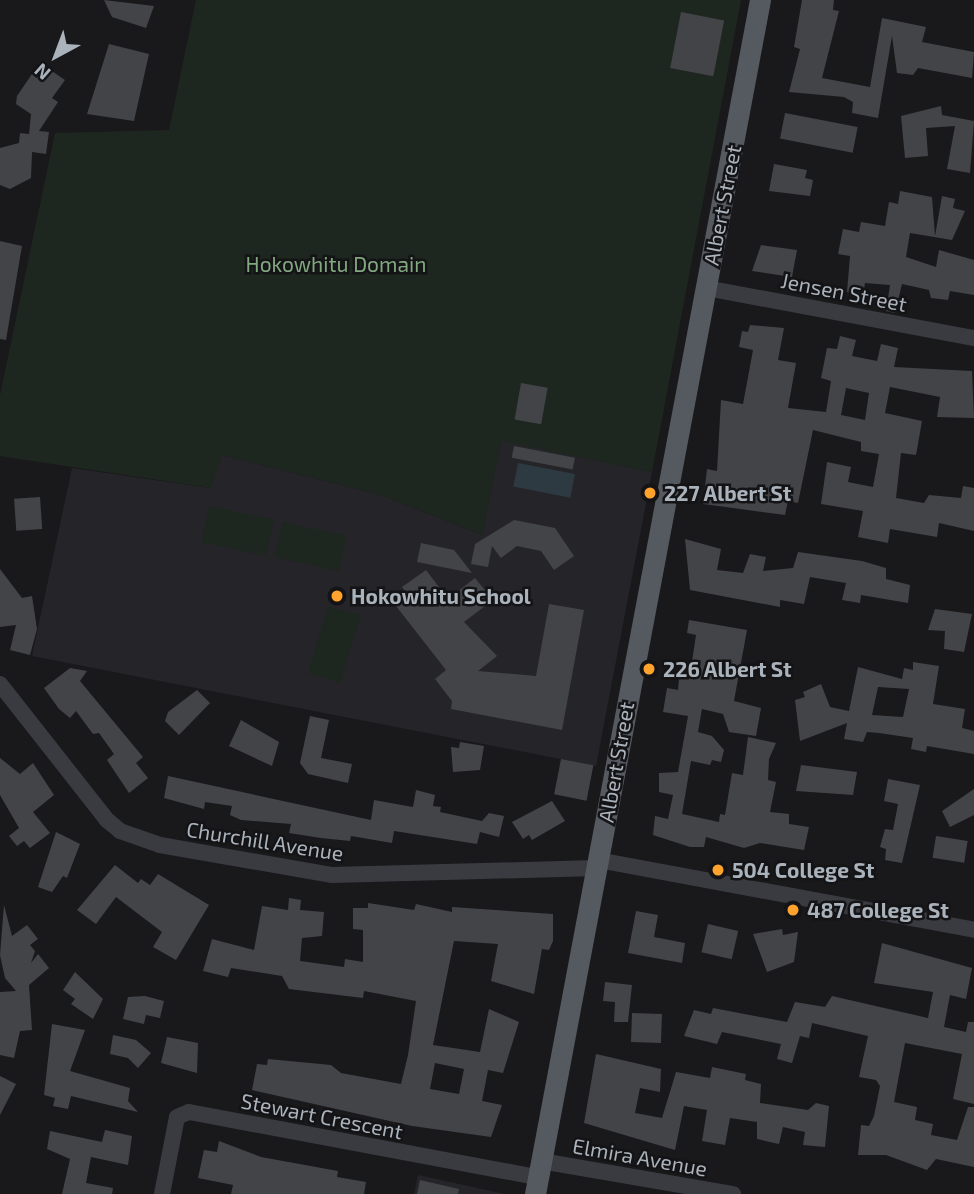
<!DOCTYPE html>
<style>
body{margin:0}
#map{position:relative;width:974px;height:1194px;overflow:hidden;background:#19191b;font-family:"Exo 2",sans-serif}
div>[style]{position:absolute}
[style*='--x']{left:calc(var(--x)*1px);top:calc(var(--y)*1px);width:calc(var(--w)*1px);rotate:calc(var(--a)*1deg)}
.built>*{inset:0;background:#252529}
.green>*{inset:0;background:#1e271f;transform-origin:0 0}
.water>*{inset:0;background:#2d3a41;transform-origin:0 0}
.building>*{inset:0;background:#434448;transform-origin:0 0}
.minor>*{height:16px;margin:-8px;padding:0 8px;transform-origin:8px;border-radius:8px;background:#3a3b41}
.major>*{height:21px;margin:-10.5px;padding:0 10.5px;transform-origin:10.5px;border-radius:10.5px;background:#555960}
.dots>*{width:19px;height:19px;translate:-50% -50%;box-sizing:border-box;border:4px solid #141416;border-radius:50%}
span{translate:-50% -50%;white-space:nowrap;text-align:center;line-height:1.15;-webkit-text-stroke:5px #141416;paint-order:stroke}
.street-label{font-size:21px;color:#aab2bc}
.park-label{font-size:21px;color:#82a880}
.poi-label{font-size:21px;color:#aab2bc;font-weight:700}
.left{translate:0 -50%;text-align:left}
.north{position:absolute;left:21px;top:21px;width:70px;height:70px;-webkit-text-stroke:5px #141416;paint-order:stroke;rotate:221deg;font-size:19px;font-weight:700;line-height:28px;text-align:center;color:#aab2bc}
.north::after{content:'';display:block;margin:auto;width:24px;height:32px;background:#aab2bc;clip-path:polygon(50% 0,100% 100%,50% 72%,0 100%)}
</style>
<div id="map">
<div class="built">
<i style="clip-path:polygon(501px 440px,652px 472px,596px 766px,32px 656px,72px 468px,210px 488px,222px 455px,381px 495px,482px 535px)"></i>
<i style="clip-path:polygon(418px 1175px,505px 1194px,414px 1194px)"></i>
</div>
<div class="green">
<i style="clip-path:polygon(196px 0,741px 0,652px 472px,501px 441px,482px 535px,381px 495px,222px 455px,211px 488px,0 456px,0 395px,55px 133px,169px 130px)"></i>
<i style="left:209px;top:506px;width:66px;height:37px;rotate:12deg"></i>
<i style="left:282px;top:522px;width:66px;height:36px;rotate:12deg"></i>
<i style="left:328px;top:606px;width:34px;height:70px;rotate:17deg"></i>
</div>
<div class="water">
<i style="left:518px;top:463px;width:58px;height:24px;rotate:11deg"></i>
</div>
<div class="building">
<i style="clip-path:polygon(104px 0,154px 6px,146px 28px,112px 17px)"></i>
<i style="clip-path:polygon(802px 0,834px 0,833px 10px,839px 11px,822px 78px,870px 87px,882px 18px,926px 27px,922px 42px,974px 52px,972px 78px,918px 68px,913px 75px,897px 73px,892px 36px,878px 118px,852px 113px,853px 102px,844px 97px,789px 92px,800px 49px,794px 47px)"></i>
<i style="left:681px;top:12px;width:44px;height:57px;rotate:11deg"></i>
<i style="clip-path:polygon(109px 44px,149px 54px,134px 121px,87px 114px)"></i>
<i style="clip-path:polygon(46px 67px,65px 80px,52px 98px,58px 102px,39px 131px,49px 132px,46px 154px,32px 152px,31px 178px,10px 189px,0 185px,0 148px,19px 143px,20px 133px,29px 134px,31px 114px,16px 104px,17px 96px,34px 71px,40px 75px)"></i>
<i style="clip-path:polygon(941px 106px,942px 115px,974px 121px,970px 173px,947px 169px,955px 126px,926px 128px,928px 156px,905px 158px,901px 116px)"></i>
<i style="left:785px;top:113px;width:74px;height:26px;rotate:11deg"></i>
<i style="clip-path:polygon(774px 164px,807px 170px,805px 178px,813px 180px,810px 196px,769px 191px)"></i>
<i style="clip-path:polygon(900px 191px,932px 197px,935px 236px,942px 196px,955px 199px,953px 208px,965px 211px,952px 240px,910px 233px,906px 257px,936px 267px,939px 250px,974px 260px,974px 295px,950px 291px,948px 300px,931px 298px,929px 290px,902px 284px,895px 313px,886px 311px,890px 285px,865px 283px,863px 295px,847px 292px,850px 256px,838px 254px,843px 229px,859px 232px,861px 222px,885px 226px,889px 202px,898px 204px)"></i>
<i style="clip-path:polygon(0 241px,22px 246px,6px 340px,0 339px)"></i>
<i style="clip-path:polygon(761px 245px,797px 250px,792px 277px,752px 271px)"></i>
<i style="clip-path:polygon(evenodd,750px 325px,784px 328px,778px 360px,796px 363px,788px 408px,826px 412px,831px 381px,821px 378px,827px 348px,837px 349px,840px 336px,856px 340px,852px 356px,877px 361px,881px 344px,898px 348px,894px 367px,972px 371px,974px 418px,937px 417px,940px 397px,890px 387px,885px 413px,922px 421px,916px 455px,901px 453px,896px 498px,924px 503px,929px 495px,961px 498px,963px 486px,974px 488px,974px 531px,939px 523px,937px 537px,890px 529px,888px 543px,858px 537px,863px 511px,821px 504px,827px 462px,851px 467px,848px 482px,873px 487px,879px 454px,861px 451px,861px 442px,813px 430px,798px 503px,788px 501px,785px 515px,703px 504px,707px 469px,717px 471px,721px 400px,743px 404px,753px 350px,739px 347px,742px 331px,748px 332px,750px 325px,846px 388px,869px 393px,865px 420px,841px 415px,846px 388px)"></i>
<i style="left:521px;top:383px;width:27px;height:37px;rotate:10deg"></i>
<i style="left:514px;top:446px;width:62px;height:12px;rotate:11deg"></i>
<i style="left:40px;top:497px;width:32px;height:26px;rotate:86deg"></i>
<i style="clip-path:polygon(514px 520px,555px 528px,574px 556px,554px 570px,541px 551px,517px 546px,501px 558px,492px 546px,488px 567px,471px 564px,475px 544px)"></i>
<i style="clip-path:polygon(685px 539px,721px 549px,717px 570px,743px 573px,750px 554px,766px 557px,763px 571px,793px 568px,798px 552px,862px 561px,886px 568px,886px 579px,910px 585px,908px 603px,861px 595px,860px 603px,842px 600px,846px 583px,810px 577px,804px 604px,780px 600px,780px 607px,690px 590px)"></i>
<i style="clip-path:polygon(421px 543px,454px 550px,472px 573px,417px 562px)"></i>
<i style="clip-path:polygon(0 569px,22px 598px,32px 596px,37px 629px,30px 655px,10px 650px,16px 625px,0 627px)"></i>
<i style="clip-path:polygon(426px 570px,448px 599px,475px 578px,493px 600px,464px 622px,497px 656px,478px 671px,536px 676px,549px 604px,584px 610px,562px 730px,451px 709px,452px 701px,435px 679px,446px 670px,396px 606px,409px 596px,402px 587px)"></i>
<i style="clip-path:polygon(935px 609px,972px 614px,964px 652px,944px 649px,945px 631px,928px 630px)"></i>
<i style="clip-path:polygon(689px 620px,747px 630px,734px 701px,761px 708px,756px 736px,729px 732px,723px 714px,702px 709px,698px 732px,712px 736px,724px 750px,721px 762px,712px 760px,710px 765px,691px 761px,682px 814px,719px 822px,720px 814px,725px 815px,732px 773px,743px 775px,748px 737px,776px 743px,769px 759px,768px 780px,776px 782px,770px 812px,789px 814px,789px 824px,809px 827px,804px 850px,760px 843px,744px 848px,706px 837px,704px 847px,690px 847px,653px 835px,655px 816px,668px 819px,673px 795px,659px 792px,659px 773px,678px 772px,688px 716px,663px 712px,667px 688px,678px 690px,680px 667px,691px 668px,696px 635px,687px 633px)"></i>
<i style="clip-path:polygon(evenodd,913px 662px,939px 666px,933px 704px,965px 709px,962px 728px,974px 731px,974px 754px,927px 746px,926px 752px,911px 749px,913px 738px,879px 733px,867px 732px,863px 742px,844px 739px,847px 723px,800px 741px,795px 700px,805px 697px,803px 692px,821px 684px,830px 707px,849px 711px,858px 667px,902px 679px,904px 668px,913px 670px,913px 662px,878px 687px,909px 689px,903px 717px,872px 715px,878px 687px)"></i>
<i style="clip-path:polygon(70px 668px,87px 671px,80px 681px,143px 757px,136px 763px,148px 778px,129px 793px,107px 760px,114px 754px,99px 733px,93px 734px,76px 711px,70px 718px,59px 709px,44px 688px)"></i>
<i style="clip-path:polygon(197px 690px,210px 703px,179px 735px,165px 721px,168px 712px)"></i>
<i style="clip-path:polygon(310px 716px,329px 720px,321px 758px,352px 764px,348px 783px,308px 774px,300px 763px)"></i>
<i style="clip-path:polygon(241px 720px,279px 742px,272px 766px,229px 746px)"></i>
<i style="clip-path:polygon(460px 742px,484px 746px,480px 770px,453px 772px,451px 747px,459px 748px)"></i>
<i style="clip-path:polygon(0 758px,20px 774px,33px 763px,54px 795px,33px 812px,50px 833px,30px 848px,24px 841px,17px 846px,9px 836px,19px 828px,0 795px)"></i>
<i style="left:561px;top:759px;width:33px;height:36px;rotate:11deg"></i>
<i style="clip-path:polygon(801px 765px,857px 772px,853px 795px,796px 791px)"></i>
<i style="clip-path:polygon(168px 776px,371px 820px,374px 800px,413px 807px,416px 790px,435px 795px,433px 806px,441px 807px,440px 812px,482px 821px,489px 813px,504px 816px,499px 837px,480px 832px,477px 844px,394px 831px,392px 843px,351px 836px,350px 841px,321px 838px,289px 833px,291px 824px,241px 820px,230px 815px,232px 806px,205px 802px,204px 809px,164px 798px)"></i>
<i style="clip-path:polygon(888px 779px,920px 785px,902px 863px,885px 860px,886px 849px,880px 847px,885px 829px,893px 830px,898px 804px,884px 801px)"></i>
<i style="clip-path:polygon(974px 789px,974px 815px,950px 827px,942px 811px)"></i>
<i style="clip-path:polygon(552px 801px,565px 821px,532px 840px,529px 835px,523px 839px,512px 822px)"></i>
<i style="clip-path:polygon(56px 832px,80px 844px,67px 878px,63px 876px,52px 892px,38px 887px)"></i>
<i style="left:936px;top:836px;width:32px;height:22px;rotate:9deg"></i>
<i style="clip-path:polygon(115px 865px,138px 883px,141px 879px,150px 885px,158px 874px,209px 905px,176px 960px,153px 947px,162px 932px,116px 897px,96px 924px,77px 910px)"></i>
<i style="clip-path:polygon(evenodd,289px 898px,301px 900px,300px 910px,324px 912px,322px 936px,302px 938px,300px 961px,344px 967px,345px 959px,363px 962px,363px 930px,353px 929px,353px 908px,368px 908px,368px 903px,414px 910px,416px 904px,452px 912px,452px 907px,553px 914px,553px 941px,549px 950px,542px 949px,534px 994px,491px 981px,498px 944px,454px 941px,433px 1045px,480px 1052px,489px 1009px,519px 1022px,503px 1073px,488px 1070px,482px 1101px,502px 1105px,491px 1137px,412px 1126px,252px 1090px,257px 1064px,267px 1065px,268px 1059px,331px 1065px,341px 1073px,401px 1084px,408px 1055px,416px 1001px,364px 991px,363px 998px,289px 989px,282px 976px,231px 968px,228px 977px,203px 971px,212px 939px,254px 950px,262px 906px,288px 910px,289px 898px,435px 1063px,464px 1069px,459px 1094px,430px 1089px,435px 1063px)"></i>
<i style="clip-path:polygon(4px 905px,12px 936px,27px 925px,38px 939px,30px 945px,35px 951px,31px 963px,38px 954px,49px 968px,29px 985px,32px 1030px,20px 1031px,14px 1058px,0 1055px,0 992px,16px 991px,5px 978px,0 955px)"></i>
<i style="clip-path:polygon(636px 911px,658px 915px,654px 937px,685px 943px,682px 963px,628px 953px)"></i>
<i style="left:708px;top:924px;width:31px;height:29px;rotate:13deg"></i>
<i style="clip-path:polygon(782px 929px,783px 935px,798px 932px,794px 962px,767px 972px,753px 934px)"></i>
<i style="clip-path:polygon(882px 943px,972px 968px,966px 999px,950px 995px,944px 1027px,966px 1032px,968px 1022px,974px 1022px,974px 1104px,953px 1099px,962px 1054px,905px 1043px,894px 1102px,917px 1107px,915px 1120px,933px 1124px,931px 1135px,957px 1140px,968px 1107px,974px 1107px,974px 1167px,936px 1159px,927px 1170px,886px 1155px,858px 1155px,861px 1125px,869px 1126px,874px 1116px,880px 1086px,876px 1080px,859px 1077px,868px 1036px,812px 1023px,809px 1038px,800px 1036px,792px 1063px,777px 1059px,781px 1044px,722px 1032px,717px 1044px,684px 1036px,694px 1010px,711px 1014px,713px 1008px,787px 1022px,795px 1002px,825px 1007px,832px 996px,928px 1018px,933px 992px,874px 983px)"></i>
<i style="clip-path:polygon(75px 972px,103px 999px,93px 1019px,71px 1004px,75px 999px,63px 990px)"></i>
<i style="clip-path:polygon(605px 982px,632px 985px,628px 1022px,614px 1022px,615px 1002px,603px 1001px)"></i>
<i style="clip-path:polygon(145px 996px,164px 1001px,160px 1018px,146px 1015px,144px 1024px,123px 1019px,128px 997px)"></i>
<i style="left:632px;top:1013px;width:30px;height:29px;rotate:2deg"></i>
<i style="clip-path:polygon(52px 1024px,85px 1030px,70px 1071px,130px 1088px,128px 1101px,138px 1112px,71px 1096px,68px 1109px,53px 1106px,55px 1098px,44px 1095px)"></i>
<i style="clip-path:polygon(113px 1035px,136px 1040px,151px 1053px,138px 1068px,128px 1058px,110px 1054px)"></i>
<i style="clip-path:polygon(167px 1037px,198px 1043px,197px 1073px,161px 1063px)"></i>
<i style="clip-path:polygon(596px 1054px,661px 1069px,660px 1092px,640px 1088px,635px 1113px,662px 1118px,676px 1072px,710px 1078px,712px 1067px,746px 1074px,745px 1080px,761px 1084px,760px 1103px,808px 1110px,816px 1103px,829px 1106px,825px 1147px,803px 1145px,805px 1132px,783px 1127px,779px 1144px,757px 1139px,757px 1122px,730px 1118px,725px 1145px,702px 1141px,707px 1110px,684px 1106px,675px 1150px,584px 1123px)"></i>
<i style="clip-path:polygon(0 1076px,16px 1084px,0 1115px)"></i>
<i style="clip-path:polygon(105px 1130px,132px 1136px,128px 1165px,91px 1157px,86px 1183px,113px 1188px,112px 1194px,62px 1194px,70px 1159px,47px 1149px,50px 1131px,102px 1142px)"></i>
<i style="clip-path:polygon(219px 1141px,261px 1157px,338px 1171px,337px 1177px,366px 1182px,364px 1194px,231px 1194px,233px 1185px,198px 1178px,204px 1150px,217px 1152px)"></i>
<i style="clip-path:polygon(420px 1180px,459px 1189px,458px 1194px,417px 1194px)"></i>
</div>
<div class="minor">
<i style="--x:706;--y:288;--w:273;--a:10.6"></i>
<i style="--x:0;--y:684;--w:173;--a:51.8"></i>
<i style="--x:107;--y:820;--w:17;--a:40"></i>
<i style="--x:120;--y:831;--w:42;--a:19.3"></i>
<i style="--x:160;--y:845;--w:175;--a:9.9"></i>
<i style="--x:332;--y:875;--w:265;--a:-1.5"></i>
<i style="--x:598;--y:860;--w:382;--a:10.5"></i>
<i style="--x:541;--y:1161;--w:195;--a:9.8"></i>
<i style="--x:162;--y:1194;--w:78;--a:-79"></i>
<i style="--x:177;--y:1117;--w:13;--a:-23"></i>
<i style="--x:189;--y:1112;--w:355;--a:10.6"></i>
</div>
<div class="major">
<i style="--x:535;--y:1194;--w:1215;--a:-79.33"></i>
</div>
<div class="dots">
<i style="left:650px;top:493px;background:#ffa32d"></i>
<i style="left:337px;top:596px;background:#ffa32d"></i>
<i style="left:649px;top:669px;background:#ffa32d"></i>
<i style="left:718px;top:870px;background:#ffa32d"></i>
<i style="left:793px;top:910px;background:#ffa32d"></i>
</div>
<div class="street-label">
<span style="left:722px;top:205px;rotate:-79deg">Albert Street</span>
<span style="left:844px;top:292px;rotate:11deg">Jensen Street</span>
<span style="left:616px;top:762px;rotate:-80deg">Albert Street</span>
<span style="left:265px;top:841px;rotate:9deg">Churchill Avenue</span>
<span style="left:322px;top:1116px;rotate:11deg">Stewart Crescent</span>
<span style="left:640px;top:1157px;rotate:10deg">Elmira Avenue</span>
</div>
<div class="park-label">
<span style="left:336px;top:264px">Hokowhitu Domain</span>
</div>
<div class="poi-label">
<span class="left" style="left:664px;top:493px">227 Albert St</span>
<span class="left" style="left:351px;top:596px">Hokowhitu School</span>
<span class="left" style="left:663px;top:669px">226 Albert St</span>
<span class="left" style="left:732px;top:870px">504 College St</span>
<span class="left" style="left:807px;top:910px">487 College St</span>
</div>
<div class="north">N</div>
</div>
